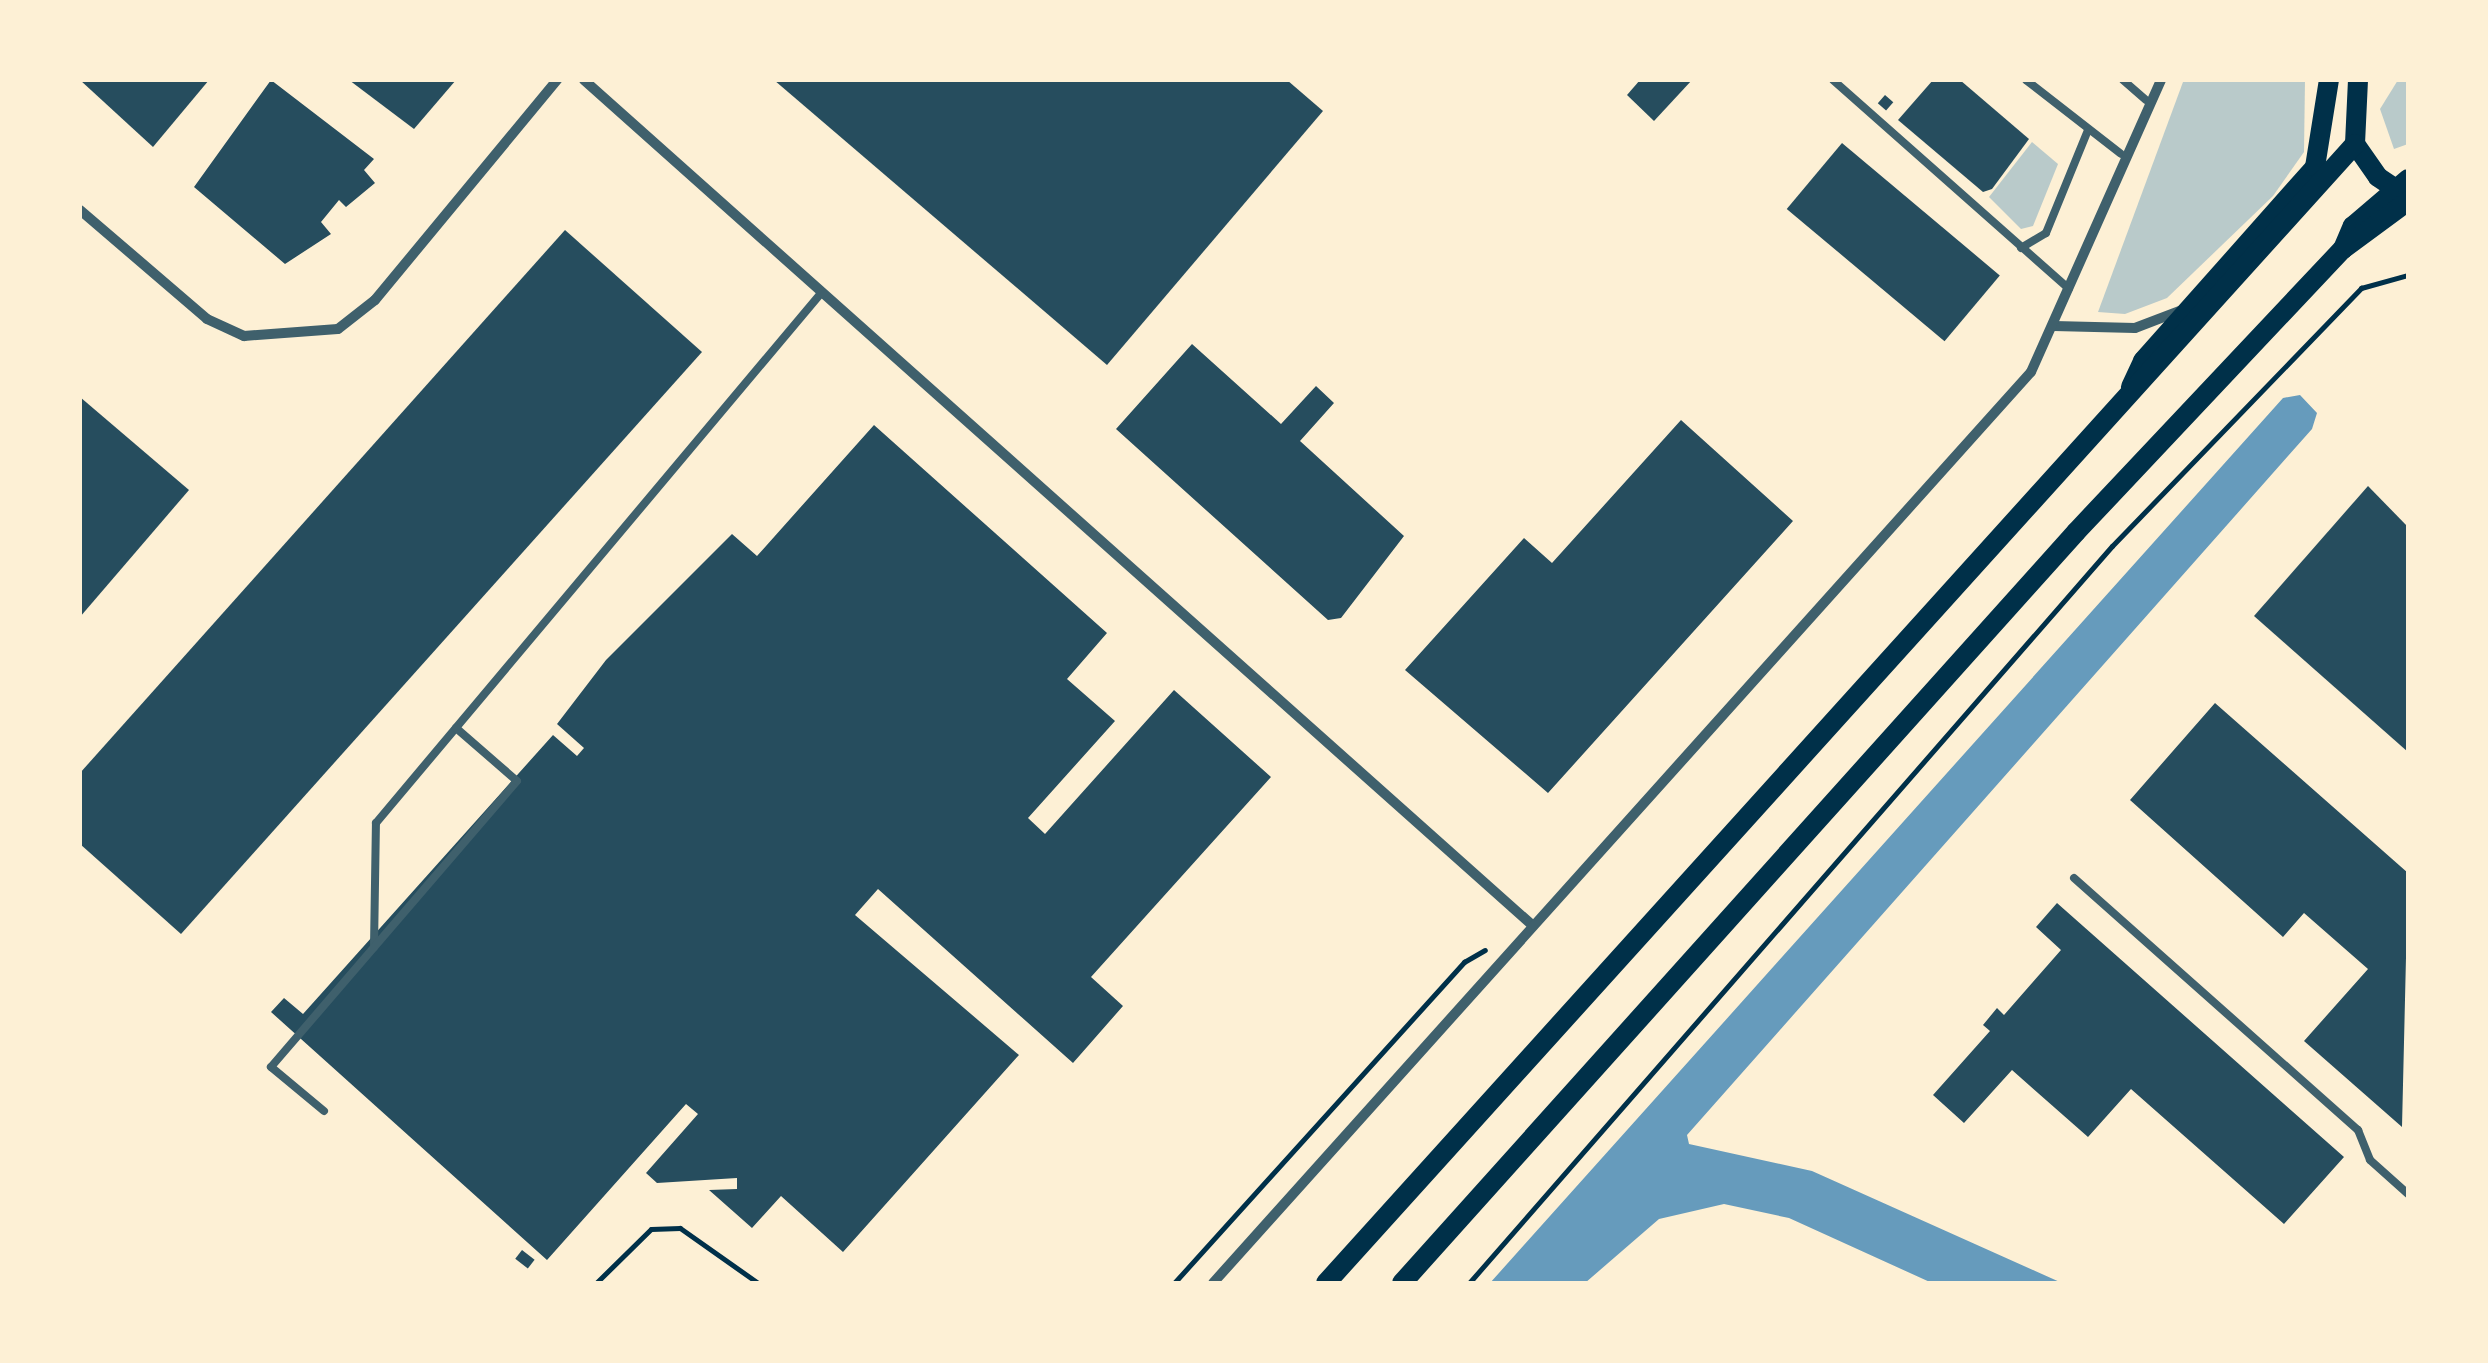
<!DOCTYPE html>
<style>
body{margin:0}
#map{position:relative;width:2488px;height:1363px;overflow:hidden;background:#fdf0d5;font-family:Raleway,sans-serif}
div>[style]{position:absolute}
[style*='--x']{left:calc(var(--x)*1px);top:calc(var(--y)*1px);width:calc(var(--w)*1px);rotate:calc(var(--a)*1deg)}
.green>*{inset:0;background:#b9caca}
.water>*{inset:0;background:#669bbc}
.building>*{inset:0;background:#264d5e;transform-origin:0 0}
.path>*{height:5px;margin:-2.5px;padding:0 2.5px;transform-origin:2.5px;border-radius:2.5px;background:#003049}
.service>*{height:8px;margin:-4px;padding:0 4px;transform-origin:4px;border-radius:4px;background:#3f606c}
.minor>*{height:10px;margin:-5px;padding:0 5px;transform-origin:5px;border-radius:5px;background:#3f606c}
.secondary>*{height:20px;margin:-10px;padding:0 10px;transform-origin:10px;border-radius:10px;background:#003049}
span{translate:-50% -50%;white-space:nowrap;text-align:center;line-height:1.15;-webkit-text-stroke:9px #fdf0d5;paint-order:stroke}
.frame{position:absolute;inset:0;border:82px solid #fdf0d5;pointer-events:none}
</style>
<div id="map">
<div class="green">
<i style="clip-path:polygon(2305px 80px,2304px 152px,2273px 196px,2167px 298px,2125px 314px,2098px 312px,2183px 82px)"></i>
<i style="clip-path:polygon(2398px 80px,2408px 80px,2408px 144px,2394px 149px,2380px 109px)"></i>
<i style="clip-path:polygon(2032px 142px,2058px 164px,2033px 226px,2021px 229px,1989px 197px)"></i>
</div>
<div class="water">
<i style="clip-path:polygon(2300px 395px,2317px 413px,2312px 429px,1687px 1135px,1689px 1144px,1812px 1171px,2062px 1283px,1932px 1283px,1789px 1218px,1724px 1204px,1659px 1219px,1585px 1283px,1490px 1283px,2283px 398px)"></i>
</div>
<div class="building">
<i style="clip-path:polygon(80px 80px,209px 80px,153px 147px)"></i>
<i style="clip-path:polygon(271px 80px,374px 159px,364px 170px,375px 183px,346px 207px,339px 200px,321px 222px,331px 234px,285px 264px,194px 187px)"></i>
<i style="clip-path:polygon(349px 80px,456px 80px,414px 129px)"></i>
<i style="clip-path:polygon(774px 80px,1287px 80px,1323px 111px,1107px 365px)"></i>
<i style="clip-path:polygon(1640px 80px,1692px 80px,1654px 121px,1627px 95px)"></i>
<i style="clip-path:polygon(1933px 80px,1960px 80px,2029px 139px,1992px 189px,1983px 192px,1898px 120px)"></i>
<i style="left:1885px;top:95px;width:11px;height:11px;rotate:41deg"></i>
<i style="left:1842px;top:143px;width:206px;height:86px;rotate:40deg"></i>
<i style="clip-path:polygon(565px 230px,702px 352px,181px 934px,80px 844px,80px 773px)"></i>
<i style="clip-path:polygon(1192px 344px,1281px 424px,1316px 386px,1334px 403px,1300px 441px,1404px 536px,1341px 618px,1328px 620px,1116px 429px)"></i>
<i style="clip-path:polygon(80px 397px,189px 490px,80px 617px)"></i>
<i style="clip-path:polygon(1681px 420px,1793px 521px,1548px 793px,1405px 670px,1524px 538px,1552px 563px)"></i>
<i style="clip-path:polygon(874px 425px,1107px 633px,1067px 679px,1115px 721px,1028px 818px,1045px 834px,1174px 690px,1271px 777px,1091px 977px,1123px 1006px,1073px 1063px,878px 889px,855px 915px,1019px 1055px,843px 1252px,781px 1196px,752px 1228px,709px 1190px,737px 1189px,737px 1178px,657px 1183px,646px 1173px,698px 1114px,686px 1104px,547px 1260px,271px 1012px,284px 998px,303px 1014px,553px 735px,577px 756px,584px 748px,557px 724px,606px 660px,732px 534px,757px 556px)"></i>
<i style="clip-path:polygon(2368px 486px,2408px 527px,2408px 752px,2254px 616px)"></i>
<i style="clip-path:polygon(2215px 703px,2408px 873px,2402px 1127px,2304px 1041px,2368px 969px,2304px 913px,2283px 937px,2130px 800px)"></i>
<i style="clip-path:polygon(2057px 903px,2344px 1157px,2284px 1224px,2131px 1089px,2088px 1137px,2012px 1070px,1964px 1123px,1933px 1095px,1990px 1031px,1983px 1025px,1997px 1008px,2004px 1015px,2061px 950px,2036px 927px)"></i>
<i style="left:522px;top:1250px;width:16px;height:11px;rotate:38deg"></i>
</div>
<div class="path">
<i style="--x:596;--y:1283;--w:77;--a:-44.5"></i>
<i style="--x:651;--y:1229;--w:29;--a:-2"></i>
<i style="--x:680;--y:1228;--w:95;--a:35.2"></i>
<i style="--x:1174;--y:1283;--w:433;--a:-47.9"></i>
<i style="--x:1464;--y:962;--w:24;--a:-30"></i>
<i style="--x:1469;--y:1283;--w:978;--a:-48.9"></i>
<i style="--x:2112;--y:546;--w:359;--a:-46"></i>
<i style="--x:2361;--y:288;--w:49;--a:-15.5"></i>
</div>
<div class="service">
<i style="--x:1833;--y:80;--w:315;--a:41.5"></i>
<i style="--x:2026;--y:80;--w:120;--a:37.9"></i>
<i style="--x:2123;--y:80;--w:30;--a:41"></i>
<i style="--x:2021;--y:248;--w:29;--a:-31"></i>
<i style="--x:2046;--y:233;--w:111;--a:-67.8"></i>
<i style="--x:2074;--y:878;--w:380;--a:41.6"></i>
<i style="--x:2358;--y:1130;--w:32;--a:68"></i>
<i style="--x:2370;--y:1160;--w:51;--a:41.8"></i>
<i style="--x:374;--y:947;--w:124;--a:-89.1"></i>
<i style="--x:376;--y:823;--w:693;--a:-49.97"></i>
<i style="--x:324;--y:1111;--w:69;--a:-140.3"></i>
<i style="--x:271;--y:1067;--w:377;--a:-49.3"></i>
<i style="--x:517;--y:781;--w:81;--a:-139"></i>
</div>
<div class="minor">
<i style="--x:584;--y:80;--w:1269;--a:41.71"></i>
<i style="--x:80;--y:210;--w:167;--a:40.6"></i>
<i style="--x:207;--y:319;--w:41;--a:24.7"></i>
<i style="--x:244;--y:336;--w:94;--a:-4.3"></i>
<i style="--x:338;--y:329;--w:47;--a:-38.1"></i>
<i style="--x:375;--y:300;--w:286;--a:-50.4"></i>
<i style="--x:2054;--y:326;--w:81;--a:1.4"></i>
<i style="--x:2135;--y:328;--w:50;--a:-21"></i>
<i style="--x:1213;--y:1283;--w:1224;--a:-48.08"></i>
<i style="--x:2031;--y:372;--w:320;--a:-66"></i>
</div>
<div class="secondary">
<i style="--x:2358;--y:80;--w:64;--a:92.7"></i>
<i style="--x:2355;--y:144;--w:40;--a:55.1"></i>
<i style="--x:2378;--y:177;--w:36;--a:34"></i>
<i style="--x:2343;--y:249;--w:25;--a:-67"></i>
<i style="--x:2353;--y:226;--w:72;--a:-40.5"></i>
<i style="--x:2131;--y:387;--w:29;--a:-65"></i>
<i style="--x:2143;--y:361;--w:259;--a:-48.4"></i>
<i style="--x:2315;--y:167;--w:88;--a:-80.9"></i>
<i style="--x:1326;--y:1283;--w:1535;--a:-47.9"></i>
<i style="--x:1402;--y:1283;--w:1009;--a:-48.09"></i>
<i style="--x:2076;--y:532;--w:389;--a:-46.7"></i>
<i style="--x:2343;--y:249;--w:81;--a:-36.4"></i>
</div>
<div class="frame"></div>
</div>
